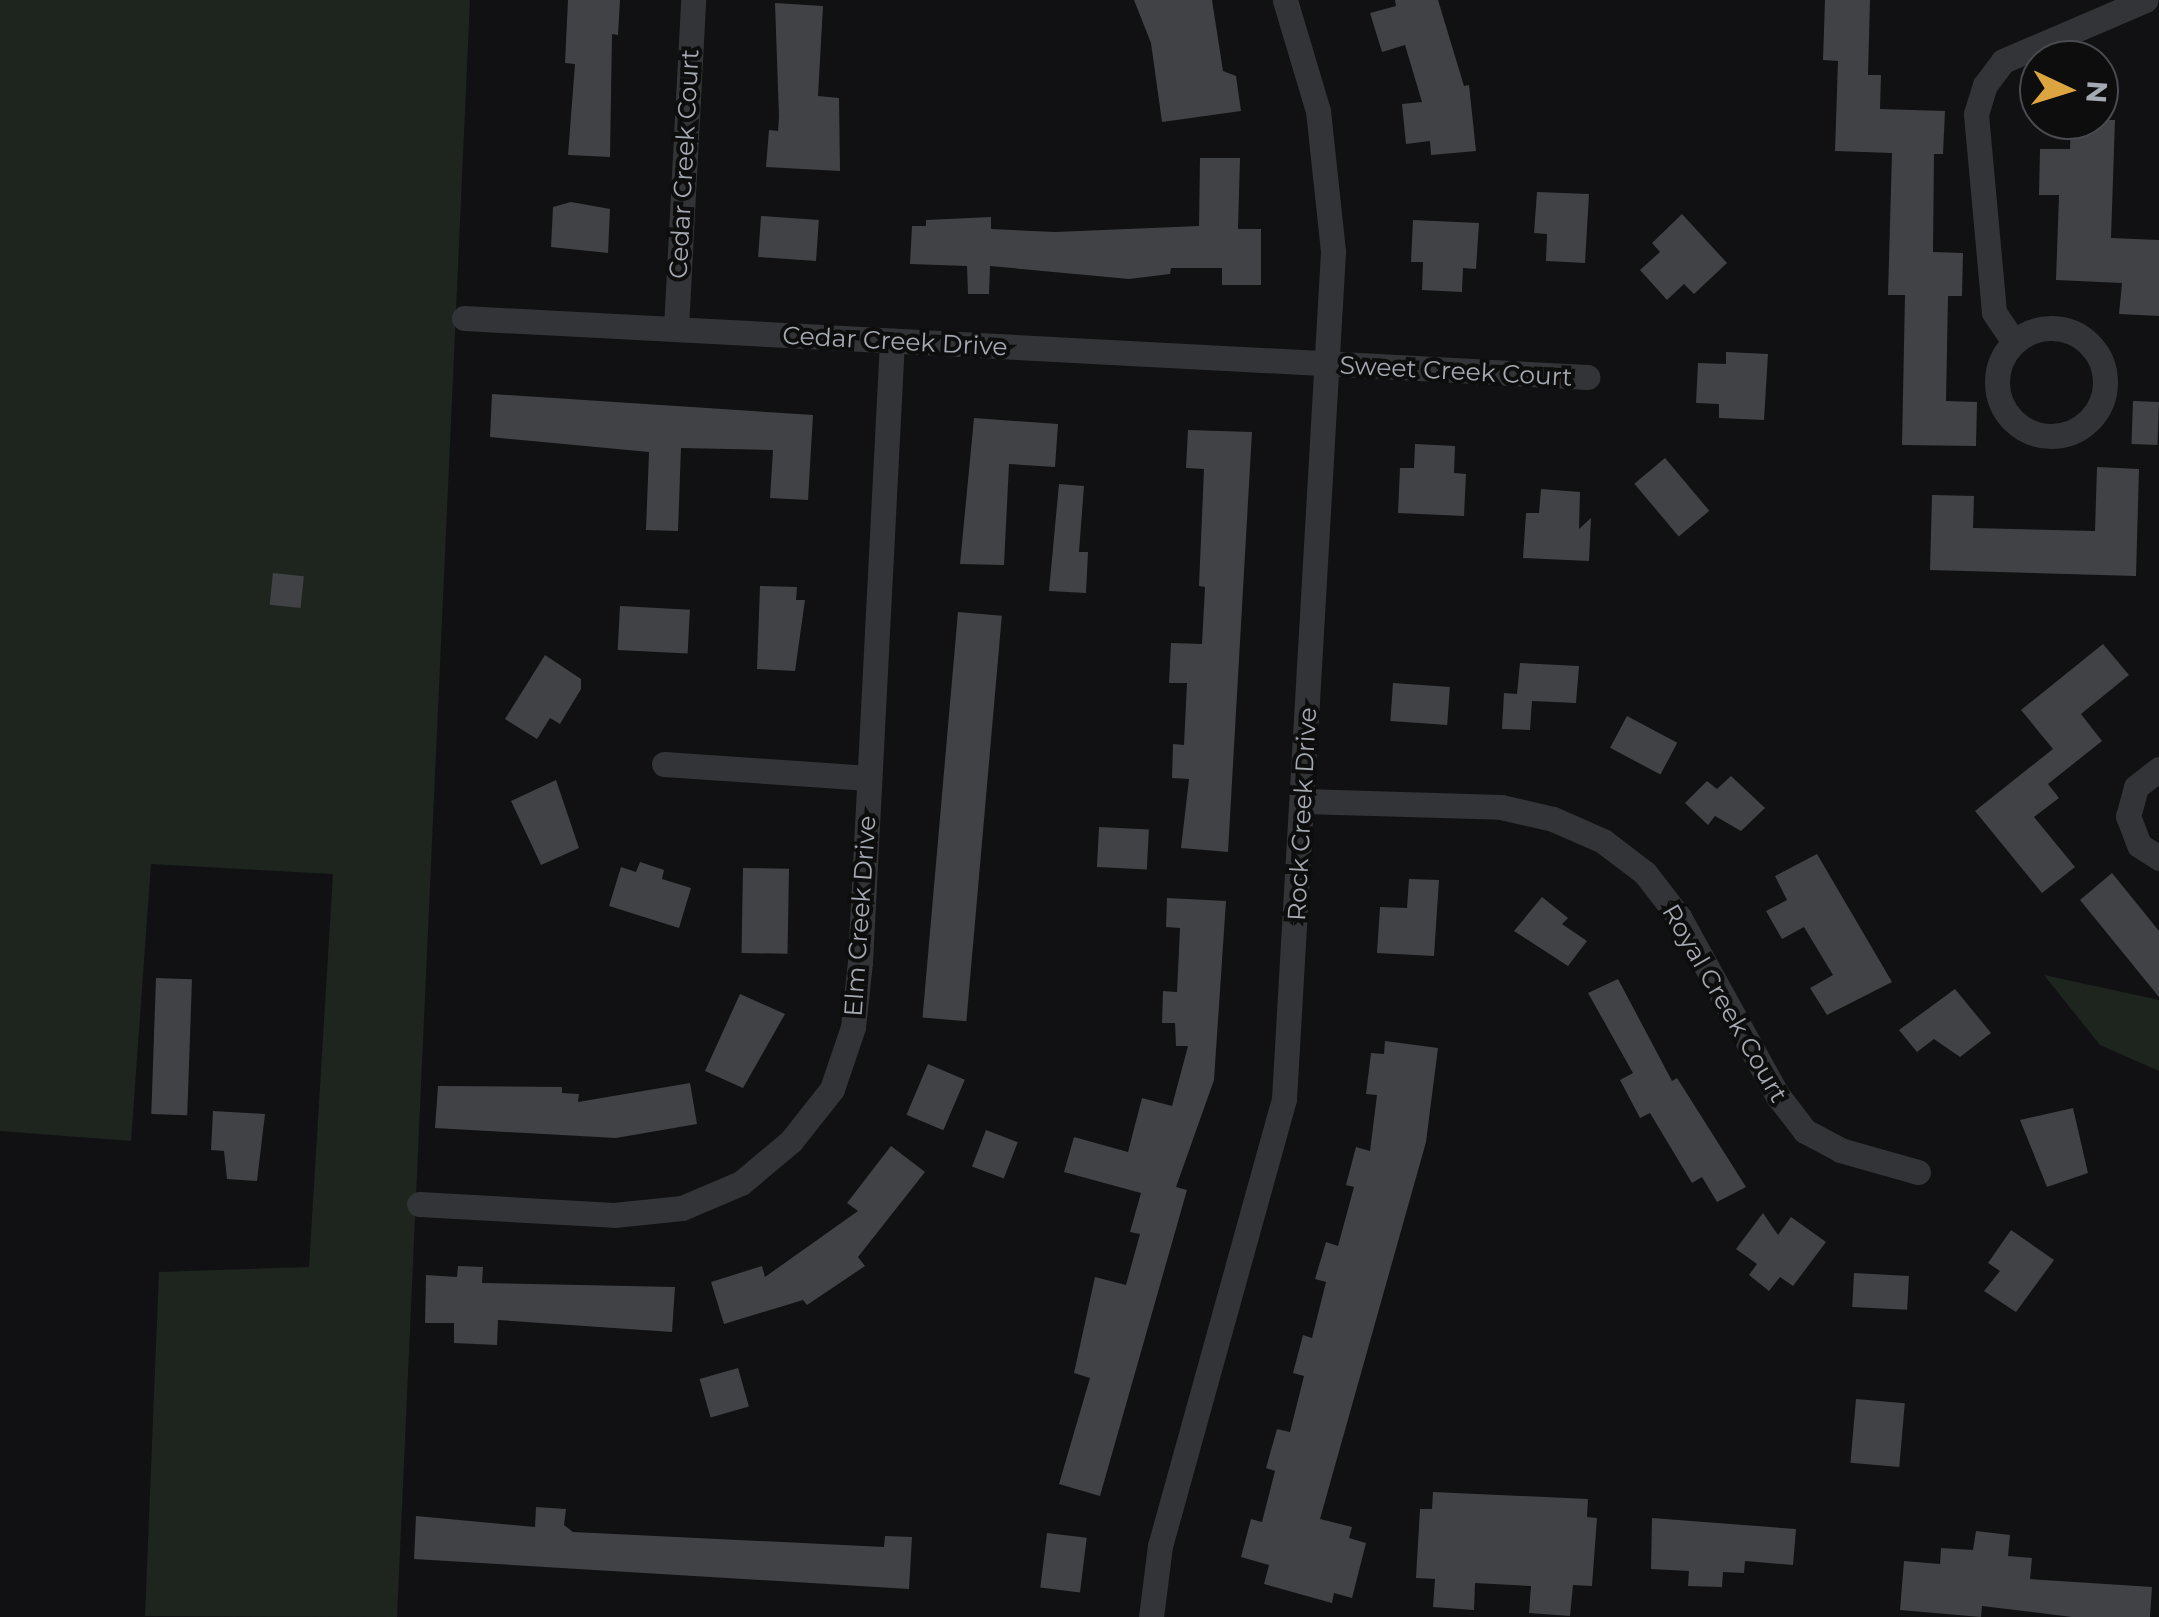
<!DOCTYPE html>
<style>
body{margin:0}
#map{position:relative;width:2159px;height:1617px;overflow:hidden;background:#111113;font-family:Montserrat,sans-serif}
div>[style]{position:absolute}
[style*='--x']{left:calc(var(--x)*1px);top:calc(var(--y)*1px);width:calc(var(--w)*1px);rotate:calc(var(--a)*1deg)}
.green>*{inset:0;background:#1e251f}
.building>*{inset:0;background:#414246;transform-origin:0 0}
.street>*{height:25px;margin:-12.5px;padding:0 12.5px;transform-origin:12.5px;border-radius:12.5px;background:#333437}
.street>.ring{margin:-12.5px;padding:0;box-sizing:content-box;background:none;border:25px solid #333437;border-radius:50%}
span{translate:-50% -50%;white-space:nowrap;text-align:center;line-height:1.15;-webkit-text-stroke:8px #0d0d0e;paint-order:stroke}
.street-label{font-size:25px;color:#a4a9b2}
.north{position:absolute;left:2019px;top:40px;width:100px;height:100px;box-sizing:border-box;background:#0d0d0e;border:2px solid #494b50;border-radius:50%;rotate:94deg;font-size:28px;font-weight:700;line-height:40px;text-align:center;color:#a4a9b2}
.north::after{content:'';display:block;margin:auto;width:35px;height:45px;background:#dca540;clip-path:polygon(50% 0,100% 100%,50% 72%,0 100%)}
</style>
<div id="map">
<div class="green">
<i style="clip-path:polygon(0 0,470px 0,397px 1617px,145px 1616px,159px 1272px,309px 1267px,333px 874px,151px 864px,131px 1141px,0 1131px)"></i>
<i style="clip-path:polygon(2044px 975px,2159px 1000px,2159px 1071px,2100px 1045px)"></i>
</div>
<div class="building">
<i style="clip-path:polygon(568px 0,620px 0,618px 35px,612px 34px,610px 157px,568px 155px,575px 64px,565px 63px)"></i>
<i style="clip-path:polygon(1134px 0,1212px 0,1223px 71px,1236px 76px,1241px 111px,1162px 122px,1151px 43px)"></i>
<i style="clip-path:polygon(1395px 0,1438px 0,1464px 86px,1469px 85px,1476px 151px,1431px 155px,1430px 141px,1406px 144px,1402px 104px,1422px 102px,1405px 45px,1382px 52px,1370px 13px,1396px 6px)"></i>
<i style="clip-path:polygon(1825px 0,1870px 0,1868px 75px,1881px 75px,1880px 109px,1945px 111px,1943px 154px,1934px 154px,1933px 252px,1963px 253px,1962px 296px,1948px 296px,1946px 401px,1977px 402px,1976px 446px,1902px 445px,1905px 295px,1888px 295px,1892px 153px,1835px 151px,1838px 61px,1823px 60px)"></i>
<i style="clip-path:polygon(775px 3px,823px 6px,818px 96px,839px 98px,840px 171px,766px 167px,769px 130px,778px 131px,779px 117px)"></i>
<i style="clip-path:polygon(2071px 120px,2115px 120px,2111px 238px,2159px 240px,2159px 316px,2119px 314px,2122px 283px,2056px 280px,2059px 195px,2039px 195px,2040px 149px,2070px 149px)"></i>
<i style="clip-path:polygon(1200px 158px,1240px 158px,1238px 229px,1261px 229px,1261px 285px,1222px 285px,1222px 268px,1171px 268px,1170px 274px,1129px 279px,990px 266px,989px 294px,968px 294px,967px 266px,910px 264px,912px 226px,926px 226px,926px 220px,991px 217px,991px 229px,1055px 232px,1199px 226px)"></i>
<i style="clip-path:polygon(1537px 192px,1589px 194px,1585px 263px,1546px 261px,1547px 234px,1534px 233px)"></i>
<i style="clip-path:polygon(571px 202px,610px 209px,608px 253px,551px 247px,553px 207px)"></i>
<i style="clip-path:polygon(1682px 214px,1727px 263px,1694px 294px,1684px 284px,1667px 300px,1640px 270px,1660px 252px,1652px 243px)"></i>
<i style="left:761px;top:216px;width:58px;height:41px;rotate:4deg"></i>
<i style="clip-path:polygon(1413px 220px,1479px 223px,1476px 269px,1463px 268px,1462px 292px,1422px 290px,1423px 262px,1411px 262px)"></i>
<i style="clip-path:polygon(1726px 352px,1768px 354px,1764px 420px,1719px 418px,1719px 404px,1696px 403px,1698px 363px,1726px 364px)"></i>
<i style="clip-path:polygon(492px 394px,813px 415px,808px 500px,770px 498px,773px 450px,681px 448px,678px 531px,646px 530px,649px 452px,490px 437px)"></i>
<i style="left:2133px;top:401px;width:26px;height:43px;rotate:2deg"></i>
<i style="clip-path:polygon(974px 418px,1058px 424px,1055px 467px,1009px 464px,1004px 565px,960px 564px)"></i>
<i style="clip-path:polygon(1188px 430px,1252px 432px,1228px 852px,1181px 848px,1189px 779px,1172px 778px,1173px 744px,1184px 745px,1187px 683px,1169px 683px,1171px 643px,1202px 644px,1205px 587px,1199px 586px,1204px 469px,1186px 468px)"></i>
<i style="clip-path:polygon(1415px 444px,1455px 446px,1454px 473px,1466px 474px,1464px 516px,1398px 513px,1400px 468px,1414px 468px)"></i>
<i style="left:1665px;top:458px;width:69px;height:40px;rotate:50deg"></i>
<i style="clip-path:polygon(2097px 467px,2139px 469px,2136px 576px,1930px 570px,1932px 495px,1974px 496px,1973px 528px,2095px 531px)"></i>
<i style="clip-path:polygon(1059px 484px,1084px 486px,1079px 552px,1088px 552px,1086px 593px,1049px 591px)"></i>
<i style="clip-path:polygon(1541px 489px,1580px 492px,1579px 529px,1591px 518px,1589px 561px,1523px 558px,1526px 513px,1539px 513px)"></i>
<i style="left:273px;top:573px;width:31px;height:32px;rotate:6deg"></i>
<i style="clip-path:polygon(760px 586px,797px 587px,796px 600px,805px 600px,795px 671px,757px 669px)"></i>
<i style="left:620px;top:606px;width:70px;height:44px;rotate:3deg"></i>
<i style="left:958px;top:612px;width:44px;height:407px;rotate:5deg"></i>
<i style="clip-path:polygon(2103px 644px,2129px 675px,2081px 714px,2102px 741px,2048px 784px,2059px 798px,2034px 817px,2075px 867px,2042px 893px,1975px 811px,2053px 749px,2021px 710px)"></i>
<i style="clip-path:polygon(545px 655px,581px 679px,581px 689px,560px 724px,550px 718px,537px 739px,505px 719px)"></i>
<i style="clip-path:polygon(1520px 663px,1579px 666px,1576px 703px,1532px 701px,1530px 730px,1502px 729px,1504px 693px,1517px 694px)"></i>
<i style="left:1393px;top:683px;width:57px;height:38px;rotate:4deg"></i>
<i style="left:1627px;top:716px;width:57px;height:36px;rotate:28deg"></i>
<i style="clip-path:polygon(1731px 776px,1765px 808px,1741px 831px,1715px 816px,1708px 825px,1685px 803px,1707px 781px,1717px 789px)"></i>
<i style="clip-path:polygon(556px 780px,579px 848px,541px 865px,511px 801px)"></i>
<i style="left:1099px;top:827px;width:50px;height:40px;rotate:3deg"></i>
<i style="clip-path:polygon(1817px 854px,1892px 982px,1827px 1015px,1810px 988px,1833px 975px,1804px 927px,1782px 939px,1766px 911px,1787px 900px,1775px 876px)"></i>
<i style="clip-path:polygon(640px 862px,664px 870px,662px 879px,691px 888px,679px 928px,609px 906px,621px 867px,636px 872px)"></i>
<i style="left:743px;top:868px;width:46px;height:85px;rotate:1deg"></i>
<i style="clip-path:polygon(2112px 873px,2159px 931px,2159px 997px,2080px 900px)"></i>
<i style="clip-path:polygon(1409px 879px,1439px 880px,1434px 956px,1377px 953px,1380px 907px,1407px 908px)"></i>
<i style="clip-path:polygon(1542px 897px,1568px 918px,1562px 924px,1587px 941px,1568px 966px,1514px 931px)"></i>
<i style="clip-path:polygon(1167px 898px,1226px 901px,1214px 1080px,1176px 1187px,1187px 1190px,1100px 1496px,1059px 1484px,1090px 1378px,1074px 1373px,1095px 1277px,1126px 1285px,1140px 1234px,1130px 1232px,1141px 1193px,1064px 1172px,1074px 1137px,1128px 1152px,1142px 1098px,1172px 1106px,1188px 1046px,1176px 1046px,1175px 1023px,1162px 1023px,1163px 991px,1177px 992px,1180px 928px,1166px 927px)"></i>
<i style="left:156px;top:978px;width:36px;height:136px;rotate:2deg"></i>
<i style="clip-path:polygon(1618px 979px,1672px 1081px,1677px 1078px,1746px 1187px,1717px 1202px,1702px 1177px,1692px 1183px,1650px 1113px,1640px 1118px,1620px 1080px,1633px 1073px,1588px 993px)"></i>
<i style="clip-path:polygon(1955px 989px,1991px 1033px,1960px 1057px,1934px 1039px,1917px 1052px,1899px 1030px)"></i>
<i style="clip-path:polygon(740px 994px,785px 1014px,743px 1088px,705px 1071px)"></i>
<i style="clip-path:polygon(1385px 1041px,1438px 1048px,1426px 1142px,1320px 1519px,1352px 1527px,1349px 1538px,1366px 1543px,1352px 1598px,1334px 1593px,1332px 1603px,1264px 1584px,1269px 1565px,1241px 1557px,1251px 1519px,1262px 1522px,1275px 1471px,1266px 1468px,1277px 1429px,1290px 1432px,1304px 1376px,1293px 1373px,1303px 1335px,1312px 1338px,1326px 1282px,1315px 1279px,1326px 1242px,1338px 1246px,1354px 1187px,1346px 1185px,1356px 1147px,1370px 1151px,1377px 1095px,1366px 1094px,1371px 1053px,1384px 1054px)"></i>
<i style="left:928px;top:1064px;width:40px;height:55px;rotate:23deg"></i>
<i style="clip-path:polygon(690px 1083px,697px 1124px,616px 1138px,435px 1128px,438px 1086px,562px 1087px,562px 1093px,579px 1094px,578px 1102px)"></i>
<i style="clip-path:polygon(2073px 1108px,2088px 1173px,2047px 1187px,2020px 1120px)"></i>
<i style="clip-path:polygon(213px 1111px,265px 1114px,257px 1181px,227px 1179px,224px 1151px,211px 1150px)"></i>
<i style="left:986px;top:1130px;width:34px;height:39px;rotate:21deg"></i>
<i style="clip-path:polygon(891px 1146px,925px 1172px,858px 1257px,865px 1266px,807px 1305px,803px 1300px,724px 1324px,711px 1282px,762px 1266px,765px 1277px,858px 1211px,847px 1203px)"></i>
<i style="clip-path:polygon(1763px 1213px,1778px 1235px,1791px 1217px,1826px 1242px,1793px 1286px,1780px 1277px,1769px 1291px,1749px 1275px,1757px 1264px,1736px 1249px)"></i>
<i style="clip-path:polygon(2011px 1230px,2054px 1260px,2016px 1312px,1984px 1291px,2000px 1271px,1988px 1263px)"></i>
<i style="clip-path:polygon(458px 1266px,483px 1267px,482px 1283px,675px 1287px,672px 1332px,498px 1320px,497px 1345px,454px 1343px,454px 1323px,425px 1323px,426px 1275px,457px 1277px)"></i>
<i style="left:1854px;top:1273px;width:55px;height:34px;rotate:3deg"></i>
<i style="left:738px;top:1368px;width:40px;height:40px;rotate:74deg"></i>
<i style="left:1856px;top:1399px;width:49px;height:64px;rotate:5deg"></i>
<i style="clip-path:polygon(1433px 1492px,1588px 1499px,1587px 1517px,1597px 1518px,1592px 1586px,1573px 1585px,1570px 1616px,1529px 1613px,1531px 1586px,1475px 1583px,1474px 1610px,1433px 1607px,1435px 1579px,1416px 1578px,1420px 1509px,1432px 1509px)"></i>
<i style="clip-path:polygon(536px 1507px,566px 1509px,564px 1525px,573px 1532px,884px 1547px,885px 1536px,912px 1537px,909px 1589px,414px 1559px,416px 1516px,535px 1527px)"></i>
<i style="clip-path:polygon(1652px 1518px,1796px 1529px,1793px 1565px,1745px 1561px,1744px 1573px,1723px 1572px,1722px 1587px,1688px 1586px,1689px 1571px,1651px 1569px)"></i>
<i style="clip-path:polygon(1976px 1531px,2010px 1535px,2008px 1556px,2032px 1558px,2030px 1579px,2152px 1587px,2150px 1617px,2072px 1617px,1982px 1606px,1981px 1617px,1900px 1610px,1904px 1561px,1940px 1564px,1941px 1548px,1973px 1550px)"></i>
<i style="left:1047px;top:1533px;width:40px;height:55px;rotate:7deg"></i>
</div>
<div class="street">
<i style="--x:464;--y:318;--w:1125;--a:3.01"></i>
<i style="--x:676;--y:328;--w:328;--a:-87"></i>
<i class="ring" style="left:1997px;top:328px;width:83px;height:83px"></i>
<i style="--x:2014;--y:342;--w:36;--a:-124"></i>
<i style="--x:1994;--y:312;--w:199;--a:-95.2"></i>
<i style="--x:1976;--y:114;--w:30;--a:-73"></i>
<i style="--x:1985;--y:85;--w:30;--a:-53"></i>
<i style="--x:2003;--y:61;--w:155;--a:-23.2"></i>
<i style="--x:664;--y:764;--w:205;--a:3.9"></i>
<i style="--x:2159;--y:769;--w:29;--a:142"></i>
<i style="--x:2136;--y:787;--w:30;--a:105"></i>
<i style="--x:2128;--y:816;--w:31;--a:69"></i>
<i style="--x:2139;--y:845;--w:24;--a:33"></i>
<i style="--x:1303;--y:801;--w:198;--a:1.7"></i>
<i style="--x:1501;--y:807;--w:53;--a:13"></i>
<i style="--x:1553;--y:819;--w:55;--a:23.7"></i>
<i style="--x:1603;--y:841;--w:53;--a:37.3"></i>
<i style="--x:1645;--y:873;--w:56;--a:52.3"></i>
<i style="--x:1679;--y:917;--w:205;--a:61.1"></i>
<i style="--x:1778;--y:1096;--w:44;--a:52.4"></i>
<i style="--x:1805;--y:1131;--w:40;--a:28"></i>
<i style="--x:1840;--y:1150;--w:81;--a:15.8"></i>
<i style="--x:419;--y:1204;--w:195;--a:3.2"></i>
<i style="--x:614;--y:1215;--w:68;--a:-5.9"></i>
<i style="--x:682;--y:1208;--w:64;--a:-23"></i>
<i style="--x:741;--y:1183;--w:65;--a:-40"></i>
<i style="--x:791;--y:1141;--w:66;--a:-51.7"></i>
<i style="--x:832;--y:1089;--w:65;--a:-71.3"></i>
<i style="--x:853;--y:1027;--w:65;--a:-83.9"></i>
<i style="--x:860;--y:962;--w:622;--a:-87.05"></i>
<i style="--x:1151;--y:1617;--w:72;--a:-82.8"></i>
<i style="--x:1160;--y:1546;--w:464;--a:-74.5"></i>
<i style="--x:1284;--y:1099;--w:849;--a:-86.69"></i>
<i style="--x:1333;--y:251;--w:141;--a:-96.1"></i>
<i style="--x:1318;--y:111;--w:116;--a:-106.6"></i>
</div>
<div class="street-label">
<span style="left:684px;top:164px;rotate:-87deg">Cedar Creek Court</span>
<span style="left:895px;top:341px;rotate:3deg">Cedar Creek Drive</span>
<span style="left:1456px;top:371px;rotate:3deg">Sweet Creek Court</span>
<span style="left:1302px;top:814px;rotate:-87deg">Rock Creek Drive</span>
<span style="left:860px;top:916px;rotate:-86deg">Elm Creek Drive</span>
<span style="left:1725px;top:1003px;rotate:60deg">Royal Creek Court</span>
</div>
<div class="north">N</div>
</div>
